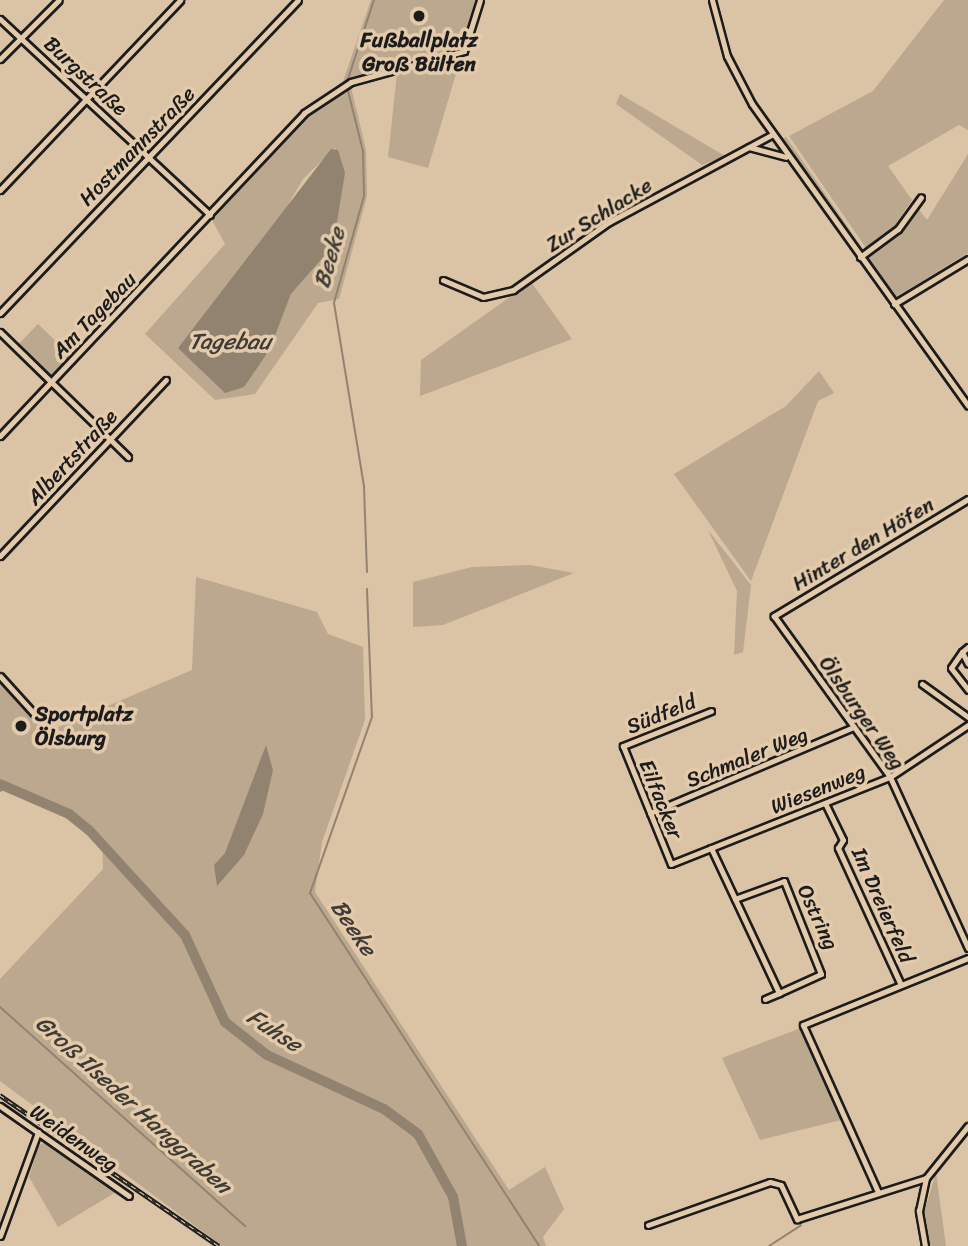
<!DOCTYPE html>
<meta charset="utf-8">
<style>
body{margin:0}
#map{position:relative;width:968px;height:1246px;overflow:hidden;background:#dbc3a5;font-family:Sriracha,sans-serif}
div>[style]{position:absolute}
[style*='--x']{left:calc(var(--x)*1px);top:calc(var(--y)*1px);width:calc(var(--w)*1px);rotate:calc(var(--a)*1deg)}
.green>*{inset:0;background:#bba88e;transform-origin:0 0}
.water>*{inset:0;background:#928371}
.stream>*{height:2px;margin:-1px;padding:0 1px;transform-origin:1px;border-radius:1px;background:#928371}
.river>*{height:10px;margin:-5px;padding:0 5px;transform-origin:5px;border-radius:5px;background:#928371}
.roads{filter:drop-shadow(2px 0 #1c1c1c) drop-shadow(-2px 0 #1c1c1c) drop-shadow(0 2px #1c1c1c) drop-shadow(0 -2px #1c1c1c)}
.minor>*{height:5px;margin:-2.5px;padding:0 2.5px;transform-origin:2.5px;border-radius:2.5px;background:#e3caab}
.rail>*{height:4.5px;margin-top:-2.25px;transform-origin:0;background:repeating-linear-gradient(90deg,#e3caab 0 5px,#1c1c1c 0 10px);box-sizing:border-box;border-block:2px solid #1c1c1c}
.dots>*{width:19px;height:19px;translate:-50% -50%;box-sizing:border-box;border:4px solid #e3caab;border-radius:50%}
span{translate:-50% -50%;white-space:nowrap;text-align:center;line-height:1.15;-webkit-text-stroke:7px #e3caab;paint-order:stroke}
.poi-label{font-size:21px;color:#1c1c1c;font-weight:700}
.left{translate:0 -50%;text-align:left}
.street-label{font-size:21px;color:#1c1c1c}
.water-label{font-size:23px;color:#3f3b36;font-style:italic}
</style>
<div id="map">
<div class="green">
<i style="clip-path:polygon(evenodd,371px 0,478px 0,428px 168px,388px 157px,397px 73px,351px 87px,366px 150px,367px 196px,339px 299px,318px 303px,255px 394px,215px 400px,145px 334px,225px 244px,212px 220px,306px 115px,340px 90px,371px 0,335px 148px,344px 173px,311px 271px,291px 294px,270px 349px,178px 348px,280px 219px,303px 179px,335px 148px)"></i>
<i style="clip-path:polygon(944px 0,968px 0,968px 130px,959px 125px,888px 166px,912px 200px,890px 232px,866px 248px,789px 136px,873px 91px)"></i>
<i style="clip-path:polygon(620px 94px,725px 156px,702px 165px,616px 104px)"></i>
<i style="clip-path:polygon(786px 137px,863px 249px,782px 139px)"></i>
<i style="clip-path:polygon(968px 154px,968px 253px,894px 298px,865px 256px,899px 232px,917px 207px,927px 220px)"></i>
<i style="clip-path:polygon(531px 282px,572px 339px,420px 396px,421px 360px)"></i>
<i style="left:38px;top:324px;width:46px;height:32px;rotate:44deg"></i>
<i style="clip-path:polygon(819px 371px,834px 393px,818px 401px,751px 581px,674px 474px,786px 406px)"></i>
<i style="clip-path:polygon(708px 530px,751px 585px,743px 652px,734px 655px,737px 591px)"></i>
<i style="clip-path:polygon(530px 565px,574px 573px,443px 625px,413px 627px,413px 582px,472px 567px)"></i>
<i style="clip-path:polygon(196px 577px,317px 612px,328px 634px,363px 647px,365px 720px,322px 842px,315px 892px,509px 1190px,545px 1167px,564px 1209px,543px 1237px,546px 1246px,222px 1246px,0 1081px,0 979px,103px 869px,102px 839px,91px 827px,0 781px,0 678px,49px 731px,192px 670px)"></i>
<i style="clip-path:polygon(801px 1028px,841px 1120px,760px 1140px,722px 1058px)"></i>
<i style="clip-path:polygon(47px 1142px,116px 1192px,58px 1227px,29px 1177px,39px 1145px)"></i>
<i style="clip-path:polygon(936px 1173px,946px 1246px,930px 1246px,924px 1213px)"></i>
</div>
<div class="water">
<i style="clip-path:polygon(331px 149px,338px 150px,345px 173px,333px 246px,291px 294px,270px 349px,244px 387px,225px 393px,178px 348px)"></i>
<i style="clip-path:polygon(266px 745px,273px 770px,263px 814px,244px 855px,217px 886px,214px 865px,225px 853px)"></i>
</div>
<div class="stream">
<i style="--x:347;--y:82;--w:86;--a:-71.8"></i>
<i style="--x:347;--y:87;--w:66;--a:76"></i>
<i style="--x:363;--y:151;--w:45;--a:88.7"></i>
<i style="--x:364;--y:196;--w:111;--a:105.7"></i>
<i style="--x:334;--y:303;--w:186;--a:80.7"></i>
<i style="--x:364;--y:487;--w:85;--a:88"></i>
<i style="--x:367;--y:589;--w:128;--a:87.8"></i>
<i style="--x:372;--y:717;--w:187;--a:109.4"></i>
<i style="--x:310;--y:893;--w:421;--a:57"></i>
<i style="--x:0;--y:791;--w:10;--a:-29"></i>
<i style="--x:0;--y:1007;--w:329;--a:41.8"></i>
<i style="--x:769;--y:1246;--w:38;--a:-33"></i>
</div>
<div class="river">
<i style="--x:0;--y:784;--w:75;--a:23.5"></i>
<i style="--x:69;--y:814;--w:26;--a:39"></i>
<i style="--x:89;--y:830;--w:142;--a:47.6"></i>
<i style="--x:185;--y:935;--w:96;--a:65.3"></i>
<i style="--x:225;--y:1022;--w:53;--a:38.2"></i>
<i style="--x:267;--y:1055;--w:129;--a:24.8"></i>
<i style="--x:384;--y:1109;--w:42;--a:36.3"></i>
<i style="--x:418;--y:1134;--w:72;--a:60.9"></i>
<i style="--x:453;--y:1197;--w:50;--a:79.6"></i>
</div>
<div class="roads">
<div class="minor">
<i style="--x:712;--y:0;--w:58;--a:75"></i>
<i style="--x:727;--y:56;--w:54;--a:62.5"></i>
<i style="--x:752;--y:104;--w:371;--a:54.4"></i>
<i style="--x:0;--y:19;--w:287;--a:43"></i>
<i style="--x:0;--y:59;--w:83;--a:-45"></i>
<i style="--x:749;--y:147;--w:38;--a:15"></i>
<i style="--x:0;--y:190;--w:262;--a:-46.5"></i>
<i style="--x:860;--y:257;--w:47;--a:-36.4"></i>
<i style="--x:898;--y:229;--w:39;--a:-54"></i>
<i style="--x:443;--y:280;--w:43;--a:23"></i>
<i style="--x:483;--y:297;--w:31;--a:-13"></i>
<i style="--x:513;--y:290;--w:118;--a:-35.3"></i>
<i style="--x:609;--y:222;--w:184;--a:-28.2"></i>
<i style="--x:894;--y:304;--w:87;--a:-31.3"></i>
<i style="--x:0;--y:313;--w:432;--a:-46.4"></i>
<i style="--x:0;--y:332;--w:179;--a:44.3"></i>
<i style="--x:0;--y:436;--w:444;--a:-46.7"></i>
<i style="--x:304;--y:113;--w:56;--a:-33.4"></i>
<i style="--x:351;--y:82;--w:117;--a:-15.3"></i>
<i style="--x:464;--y:51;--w:53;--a:-72.6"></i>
<i style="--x:968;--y:499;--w:227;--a:148.9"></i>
<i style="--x:774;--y:616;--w:198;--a:54.2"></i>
<i style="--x:890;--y:777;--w:188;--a:65.5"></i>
<i style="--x:0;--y:556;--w:242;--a:-46.7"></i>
<i style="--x:968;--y:647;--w:8;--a:140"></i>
<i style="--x:962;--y:652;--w:13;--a:63"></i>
<i style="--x:962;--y:652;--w:19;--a:125"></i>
<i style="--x:951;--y:668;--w:28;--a:52"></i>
<i style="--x:0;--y:676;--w:58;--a:47.8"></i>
<i style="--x:922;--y:684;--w:57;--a:35.7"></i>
<i style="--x:711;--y:711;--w:95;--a:158.3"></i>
<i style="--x:623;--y:746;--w:127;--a:67.9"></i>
<i style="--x:671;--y:864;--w:236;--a:-21.7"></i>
<i style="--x:890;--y:777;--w:94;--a:-33.7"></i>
<i style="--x:825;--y:803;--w:41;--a:64.1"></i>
<i style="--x:843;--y:840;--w:9;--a:122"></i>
<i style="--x:838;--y:848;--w:149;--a:65.3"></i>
<i style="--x:650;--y:813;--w:221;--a:-22.9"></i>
<i style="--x:711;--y:848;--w:56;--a:64.8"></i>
<i style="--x:735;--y:899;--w:104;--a:64.9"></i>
<i style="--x:779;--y:993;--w:46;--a:-24.3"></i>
<i style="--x:821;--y:974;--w:100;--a:-111.7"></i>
<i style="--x:784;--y:881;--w:52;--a:159.8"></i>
<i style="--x:765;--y:999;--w:15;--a:-23"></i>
<i style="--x:0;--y:1106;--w:157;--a:34.9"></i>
<i style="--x:878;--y:1192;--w:183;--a:-114.2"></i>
<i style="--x:803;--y:1025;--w:178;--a:-22.1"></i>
<i style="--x:648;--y:1225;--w:129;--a:-19.4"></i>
<i style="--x:770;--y:1182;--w:11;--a:15"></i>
<i style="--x:781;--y:1185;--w:38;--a:65"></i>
<i style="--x:797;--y:1219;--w:135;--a:-17.6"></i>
<i style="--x:0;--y:1236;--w:111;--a:-69.9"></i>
<i style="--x:925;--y:1246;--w:36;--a:-100"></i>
<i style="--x:919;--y:1211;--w:34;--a:-78"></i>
<i style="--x:926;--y:1178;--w:67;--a:-51.1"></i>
</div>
</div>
<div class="rail">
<i style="--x:0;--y:1095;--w:266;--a:34.6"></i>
</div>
<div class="dots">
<i style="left:419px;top:16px;background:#1c1c1c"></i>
<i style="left:21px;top:726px;background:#1c1c1c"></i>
</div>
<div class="poi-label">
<span style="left:419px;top:52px">Fußballplatz<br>Groß Bülten</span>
<span class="left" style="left:35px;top:726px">Sportplatz<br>Ölsburg</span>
</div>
<div class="street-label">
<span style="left:86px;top:76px;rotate:43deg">Burgstraße</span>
<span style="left:137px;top:146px;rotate:-46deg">Hostmannstraße</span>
<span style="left:599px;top:215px;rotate:-32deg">Zur Schlacke</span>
<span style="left:94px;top:315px;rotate:-46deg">Am Tagebau</span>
<span style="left:72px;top:457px;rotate:-47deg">Albertstraße</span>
<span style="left:863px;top:544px;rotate:-31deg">Hinter den Höfen</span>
<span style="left:862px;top:713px;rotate:55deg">Ölsburger Weg</span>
<span style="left:661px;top:714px;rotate:-22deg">Südfeld</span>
<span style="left:747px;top:757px;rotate:-22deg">Schmaler Weg</span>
<span style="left:818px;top:789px;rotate:-22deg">Wiesenweg</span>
<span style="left:661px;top:799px;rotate:68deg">Eilfacker</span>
<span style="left:883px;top:905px;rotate:66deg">Im Dreierfeld</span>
<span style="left:818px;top:917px;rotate:65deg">Ostring</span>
<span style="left:74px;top:1138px;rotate:35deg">Weidenweg</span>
</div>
<div class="water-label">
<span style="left:330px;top:258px;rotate:-74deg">Beeke</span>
<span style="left:230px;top:342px">Tagebau</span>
<span style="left:353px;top:928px;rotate:56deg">Beeke</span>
<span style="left:274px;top:1031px;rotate:33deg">Fuhse</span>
<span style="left:133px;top:1105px;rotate:42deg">Groß Ilseder Hanggraben</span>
</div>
</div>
